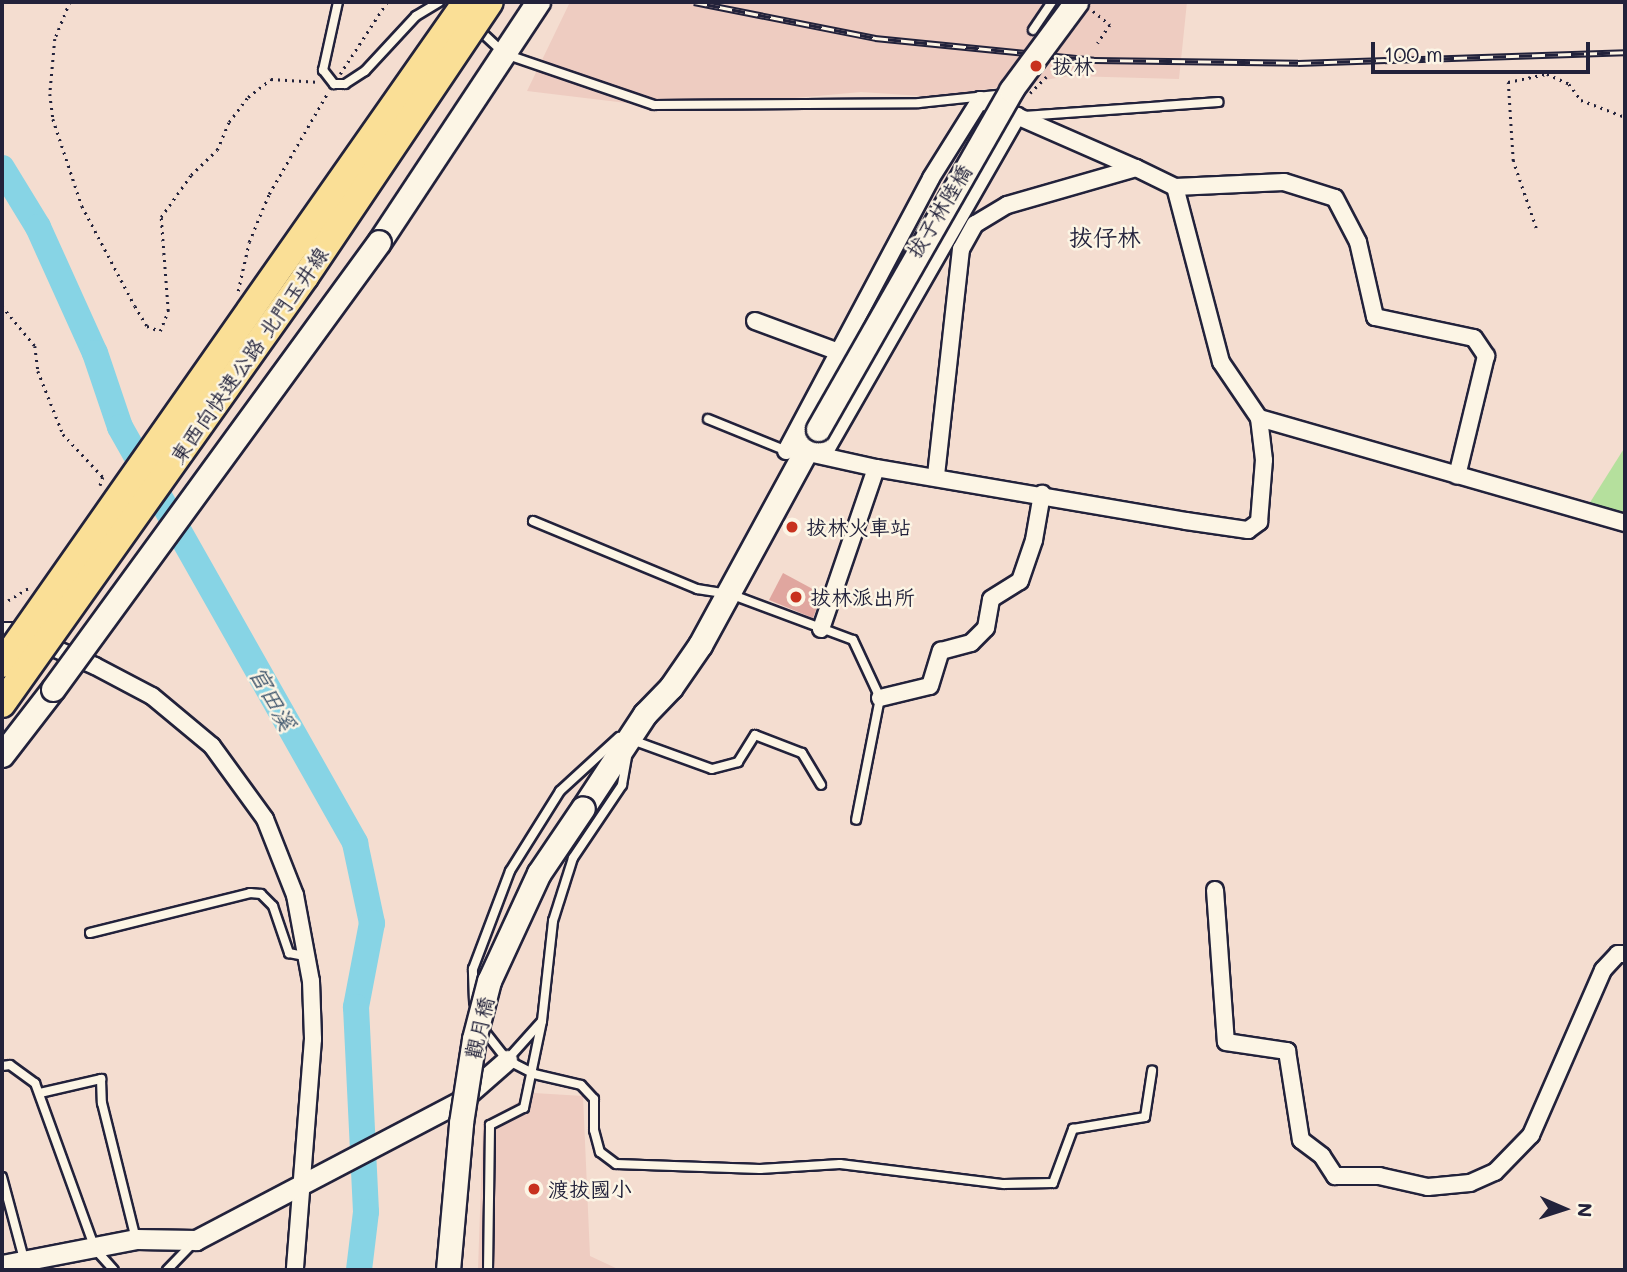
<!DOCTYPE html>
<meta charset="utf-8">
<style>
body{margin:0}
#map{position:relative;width:1627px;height:1272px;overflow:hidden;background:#f4ddd0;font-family:Mali,"LXGW WenKai TC",sans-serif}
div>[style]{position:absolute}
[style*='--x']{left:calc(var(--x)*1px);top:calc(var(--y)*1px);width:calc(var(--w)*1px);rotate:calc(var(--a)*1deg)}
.built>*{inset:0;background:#eeccc1}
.green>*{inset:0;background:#b5e09d}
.river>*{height:26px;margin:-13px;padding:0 13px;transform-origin:13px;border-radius:13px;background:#87d4e5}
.building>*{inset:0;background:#e0a69f}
.path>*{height:2.5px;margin-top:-1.25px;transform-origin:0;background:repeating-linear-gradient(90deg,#22223b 0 2px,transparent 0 7px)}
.roads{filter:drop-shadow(2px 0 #22223b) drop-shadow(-2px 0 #22223b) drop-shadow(0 2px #22223b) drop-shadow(0 -2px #22223b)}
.service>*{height:8px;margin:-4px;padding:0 4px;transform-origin:4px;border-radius:4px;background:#fcf5e5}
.minor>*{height:16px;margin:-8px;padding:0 8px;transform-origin:8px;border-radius:8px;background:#fcf5e5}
.tertiary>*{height:19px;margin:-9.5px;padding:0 9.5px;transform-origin:9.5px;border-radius:9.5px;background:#fcf5e5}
.secondary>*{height:23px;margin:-11.5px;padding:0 11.5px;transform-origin:11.5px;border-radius:11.5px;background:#fcf5e5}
.rail>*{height:7px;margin-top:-3.5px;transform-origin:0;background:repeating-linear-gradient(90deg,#fcf5e5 0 13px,#22223b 0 26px);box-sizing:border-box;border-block:2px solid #22223b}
.bridges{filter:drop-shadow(2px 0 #22223b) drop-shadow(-2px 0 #22223b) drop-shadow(0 2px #22223b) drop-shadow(0 -2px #22223b)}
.secondary-bridge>*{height:23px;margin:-11.5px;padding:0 11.5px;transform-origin:11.5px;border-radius:11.5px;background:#fcf5e5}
.trunk-bridge>*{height:26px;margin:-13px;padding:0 13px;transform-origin:13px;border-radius:13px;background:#fadf96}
.dots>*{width:19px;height:19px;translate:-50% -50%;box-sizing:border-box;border:4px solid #fcf5e5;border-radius:50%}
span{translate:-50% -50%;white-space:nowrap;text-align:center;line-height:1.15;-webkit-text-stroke:5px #fcf5e5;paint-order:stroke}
.poi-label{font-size:21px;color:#22223b}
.left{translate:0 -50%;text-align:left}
.street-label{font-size:21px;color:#22223b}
.water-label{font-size:23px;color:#40576e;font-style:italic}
.quarter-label{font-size:24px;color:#22223b}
.frame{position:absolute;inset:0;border:4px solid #22223b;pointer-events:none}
.north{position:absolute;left:1529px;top:1174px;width:70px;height:70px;-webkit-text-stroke:5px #fcf5e5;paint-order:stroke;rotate:93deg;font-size:19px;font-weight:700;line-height:28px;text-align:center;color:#22223b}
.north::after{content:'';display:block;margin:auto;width:24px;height:32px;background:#22223b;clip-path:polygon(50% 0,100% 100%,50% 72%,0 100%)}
.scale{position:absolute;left:1371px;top:42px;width:219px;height:32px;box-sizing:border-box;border:4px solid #22223b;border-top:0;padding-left:9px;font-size:21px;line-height:24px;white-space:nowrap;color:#22223b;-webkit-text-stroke:5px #fcf5e5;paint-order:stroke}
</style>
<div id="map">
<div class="built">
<i style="clip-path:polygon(570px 2px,1187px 2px,1179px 79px,1070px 76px,937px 97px,861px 92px,676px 109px,527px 91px)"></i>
<i style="clip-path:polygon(534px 1093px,583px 1096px,590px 1256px,620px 1270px,478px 1270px,483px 1122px)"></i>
</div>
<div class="green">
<i style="clip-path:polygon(1625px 447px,1625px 513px,1589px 504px)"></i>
</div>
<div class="river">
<i style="--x:2;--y:168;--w:69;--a:58.6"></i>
<i style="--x:38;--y:227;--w:138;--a:65.7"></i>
<i style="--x:95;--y:353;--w:78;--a:71.3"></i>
<i style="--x:120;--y:427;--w:478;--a:60.5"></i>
<i style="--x:355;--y:843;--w:82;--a:78"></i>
<i style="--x:372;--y:923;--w:86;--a:100.8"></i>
<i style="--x:356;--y:1007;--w:205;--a:87.2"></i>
<i style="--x:366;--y:1212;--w:58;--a:96.9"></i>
</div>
<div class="building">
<i style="clip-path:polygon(783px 573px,822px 594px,813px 618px,769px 600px)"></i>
</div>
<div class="path">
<i style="--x:70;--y:2;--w:40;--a:112"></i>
<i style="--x:55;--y:39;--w:55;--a:95.2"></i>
<i style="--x:50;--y:94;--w:25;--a:83"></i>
<i style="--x:53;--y:119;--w:92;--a:71.6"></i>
<i style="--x:82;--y:206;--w:113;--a:62.1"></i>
<i style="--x:135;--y:306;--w:23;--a:59"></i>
<i style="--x:147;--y:326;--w:14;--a:21"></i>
<i style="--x:160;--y:331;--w:22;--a:-68"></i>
<i style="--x:168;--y:311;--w:94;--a:-94.3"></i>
<i style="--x:161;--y:217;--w:52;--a:-54.5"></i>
<i style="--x:191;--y:175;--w:36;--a:-44"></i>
<i style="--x:217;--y:150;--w:30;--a:-67"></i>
<i style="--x:229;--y:122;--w:31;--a:-53"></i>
<i style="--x:248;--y:97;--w:29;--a:-38"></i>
<i style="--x:271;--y:79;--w:49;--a:3.5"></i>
<i style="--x:1093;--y:11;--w:22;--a:39"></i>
<i style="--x:1110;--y:25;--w:22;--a:124"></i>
<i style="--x:340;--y:74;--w:86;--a:-56.9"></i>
<i style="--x:1030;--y:93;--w:23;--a:-45"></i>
<i style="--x:1536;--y:228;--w:71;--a:-108.9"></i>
<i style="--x:1513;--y:161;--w:79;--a:-93.6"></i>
<i style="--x:1508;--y:82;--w:40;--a:-12"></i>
<i style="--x:1547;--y:74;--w:24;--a:24"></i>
<i style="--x:1569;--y:84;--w:20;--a:53"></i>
<i style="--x:1581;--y:100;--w:47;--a:21.1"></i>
<i style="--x:238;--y:291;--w:50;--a:-77.3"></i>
<i style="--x:249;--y:242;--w:52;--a:-67.4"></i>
<i style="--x:269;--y:194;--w:116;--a:-59.9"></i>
<i style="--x:2;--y:306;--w:52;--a:50.5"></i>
<i style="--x:35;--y:346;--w:25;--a:83"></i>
<i style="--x:38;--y:371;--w:68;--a:68.4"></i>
<i style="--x:63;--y:434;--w:59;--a:47.1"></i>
<i style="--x:103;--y:477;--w:9;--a:108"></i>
<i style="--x:2;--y:604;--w:31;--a:-31"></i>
</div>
<div class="roads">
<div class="service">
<i style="--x:338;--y:2;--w:70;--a:102.4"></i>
<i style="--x:323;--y:70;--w:18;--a:52"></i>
<i style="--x:334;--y:84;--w:11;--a:0"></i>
<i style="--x:345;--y:84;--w:24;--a:-33"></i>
<i style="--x:365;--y:71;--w:75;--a:-47.2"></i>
<i style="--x:416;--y:16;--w:27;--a:-31"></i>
<i style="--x:477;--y:28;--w:38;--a:43"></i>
<i style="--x:505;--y:54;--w:157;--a:18.9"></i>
<i style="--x:654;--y:105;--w:265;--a:-0.4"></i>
<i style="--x:919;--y:103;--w:85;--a:-6"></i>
<i style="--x:1033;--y:30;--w:34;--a:-56"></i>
<i style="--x:1024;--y:116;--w:195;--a:-4.1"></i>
<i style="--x:708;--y:419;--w:85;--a:22.1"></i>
<i style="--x:533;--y:521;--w:178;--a:22.5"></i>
<i style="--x:697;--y:589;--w:33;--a:9"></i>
<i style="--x:730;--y:594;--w:131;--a:20.5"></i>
<i style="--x:853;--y:640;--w:64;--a:65"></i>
<i style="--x:880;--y:698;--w:124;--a:101.1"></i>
<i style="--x:632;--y:740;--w:85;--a:19.9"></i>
<i style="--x:712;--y:769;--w:27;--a:-15"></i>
<i style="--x:738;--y:762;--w:32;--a:-58"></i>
<i style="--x:755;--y:735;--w:50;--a:21"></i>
<i style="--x:802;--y:753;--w:37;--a:59"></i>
<i style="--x:90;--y:933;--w:165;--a:-14"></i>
<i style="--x:250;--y:893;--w:11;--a:5"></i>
<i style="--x:261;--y:894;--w:17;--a:45"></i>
<i style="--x:273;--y:906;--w:50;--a:71.2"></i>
<i style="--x:289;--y:953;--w:16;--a:11"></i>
<i style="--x:474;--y:1002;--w:33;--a:-92"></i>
<i style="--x:473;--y:969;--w:105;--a:-69.3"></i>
<i style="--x:510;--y:871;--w:94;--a:-58"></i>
<i style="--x:560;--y:791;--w:80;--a:-42.5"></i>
<i style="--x:482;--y:1028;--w:41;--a:52"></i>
<i style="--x:507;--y:1060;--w:30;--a:27"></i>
<i style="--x:534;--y:1074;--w:48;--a:13.2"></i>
<i style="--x:581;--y:1085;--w:19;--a:47"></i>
<i style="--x:594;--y:1099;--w:31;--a:90"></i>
<i style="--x:594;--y:1130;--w:23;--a:75"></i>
<i style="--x:600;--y:1152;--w:20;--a:37"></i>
<i style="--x:616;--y:1164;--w:144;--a:2"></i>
<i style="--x:760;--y:1169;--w:80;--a:-3.6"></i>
<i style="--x:840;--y:1164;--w:165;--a:7"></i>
<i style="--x:1004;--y:1184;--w:49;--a:-1.2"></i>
<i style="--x:1053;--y:1183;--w:58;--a:-69.7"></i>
<i style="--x:1073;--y:1129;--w:73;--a:-9.5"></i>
<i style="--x:1145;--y:1117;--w:47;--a:-81.3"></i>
<i style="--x:507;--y:1060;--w:52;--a:-48.1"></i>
<i style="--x:542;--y:1021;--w:101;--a:-83.7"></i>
<i style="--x:553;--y:921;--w:66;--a:-72.4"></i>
<i style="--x:573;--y:858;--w:88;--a:-56.1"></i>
<i style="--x:622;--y:785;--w:29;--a:-80"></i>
<i style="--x:2;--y:1066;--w:8;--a:-7"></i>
<i style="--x:10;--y:1065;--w:31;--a:36"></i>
<i style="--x:35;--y:1083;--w:177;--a:70.1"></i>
<i style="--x:95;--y:1249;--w:28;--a:48"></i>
<i style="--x:40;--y:1093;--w:63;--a:-12.9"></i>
<i style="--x:101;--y:1079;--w:24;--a:88"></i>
<i style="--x:102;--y:1103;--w:140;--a:76"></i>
<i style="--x:2;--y:1177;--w:85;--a:75"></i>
<i style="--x:167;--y:1270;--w:39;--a:-46"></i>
<i style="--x:488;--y:1270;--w:145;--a:-89.2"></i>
<i style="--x:490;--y:1125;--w:38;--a:-27"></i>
<i style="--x:524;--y:1108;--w:89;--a:-78.3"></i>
</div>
<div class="minor">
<i style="--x:1175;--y:187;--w:109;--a:-2.6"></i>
<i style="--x:1284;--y:182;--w:53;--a:17.4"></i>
<i style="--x:1335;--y:198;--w:50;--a:62.4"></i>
<i style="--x:1358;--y:242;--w:77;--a:77.2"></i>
<i style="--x:1375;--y:317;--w:101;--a:12"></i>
<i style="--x:1474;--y:338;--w:22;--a:56"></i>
<i style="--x:1486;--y:356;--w:123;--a:103.6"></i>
<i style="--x:755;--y:321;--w:90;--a:20.3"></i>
<i style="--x:1259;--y:418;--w:381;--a:16"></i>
<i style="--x:786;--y:451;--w:309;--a:-62"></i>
<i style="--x:931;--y:178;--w:92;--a:-57.9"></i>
<i style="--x:980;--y:100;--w:170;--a:23.6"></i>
<i style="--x:804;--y:452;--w:74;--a:12.5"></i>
<i style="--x:876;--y:468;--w:314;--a:9.7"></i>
<i style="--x:1186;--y:521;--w:63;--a:8.3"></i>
<i style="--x:1248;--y:530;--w:14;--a:-36"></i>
<i style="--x:1259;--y:522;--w:62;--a:-85.4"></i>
<i style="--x:1264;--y:460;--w:42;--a:-96.8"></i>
<i style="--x:1259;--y:418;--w:68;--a:-124.2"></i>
<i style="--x:1221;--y:362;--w:181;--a:-104.7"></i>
<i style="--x:1175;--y:187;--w:43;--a:-154"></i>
<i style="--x:1136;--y:168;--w:134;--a:164"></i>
<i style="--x:1007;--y:205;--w:37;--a:149"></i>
<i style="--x:975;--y:224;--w:29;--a:119"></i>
<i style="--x:961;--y:249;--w:229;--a:96.3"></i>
<i style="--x:823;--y:455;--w:391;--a:-60.2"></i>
<i style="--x:821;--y:629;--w:170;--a:-71.1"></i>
<i style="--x:2;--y:631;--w:12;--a:0"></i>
<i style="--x:14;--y:631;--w:88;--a:23.4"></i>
<i style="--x:95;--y:666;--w:64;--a:27.8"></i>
<i style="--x:152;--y:696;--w:78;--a:39.8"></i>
<i style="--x:212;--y:746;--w:90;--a:54"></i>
<i style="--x:265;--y:819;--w:82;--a:68.5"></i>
<i style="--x:295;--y:895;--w:87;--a:79.5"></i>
<i style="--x:311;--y:981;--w:58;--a:88"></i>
<i style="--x:313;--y:1039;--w:232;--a:94.5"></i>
<i style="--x:880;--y:698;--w:51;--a:-13.5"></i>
<i style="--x:930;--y:686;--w:37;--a:-73"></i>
<i style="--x:941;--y:651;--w:31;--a:-15"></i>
<i style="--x:971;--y:643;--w:21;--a:-45"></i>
<i style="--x:986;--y:628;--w:29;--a:-80"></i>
<i style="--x:991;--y:599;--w:34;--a:-32"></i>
<i style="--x:1020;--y:581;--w:43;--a:-71.1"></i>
<i style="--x:1034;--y:540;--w:47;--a:-80.1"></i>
<i style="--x:1215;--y:890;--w:152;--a:85.9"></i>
<i style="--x:1226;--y:1042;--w:62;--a:8.4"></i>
<i style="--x:1287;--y:1051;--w:90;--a:81.1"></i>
<i style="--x:1301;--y:1140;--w:26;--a:37"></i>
<i style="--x:1322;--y:1156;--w:24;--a:57"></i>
<i style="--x:1335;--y:1176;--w:44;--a:0"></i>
<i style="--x:1379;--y:1176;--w:50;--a:12.7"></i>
<i style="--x:1428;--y:1187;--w:42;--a:-5.4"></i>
<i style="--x:1470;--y:1183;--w:27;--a:-24"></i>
<i style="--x:1495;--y:1172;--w:52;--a:-45.8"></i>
<i style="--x:1531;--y:1135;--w:180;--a:-66.4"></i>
<i style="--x:1603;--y:970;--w:22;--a:-47"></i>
<i style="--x:1618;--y:954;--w:7;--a:0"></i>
</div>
<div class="tertiary">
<i style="--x:2;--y:1265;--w:136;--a:-11"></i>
<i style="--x:136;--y:1239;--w:60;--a:1"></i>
<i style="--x:196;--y:1240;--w:297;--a:-27.7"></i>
<i style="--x:459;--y:1102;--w:64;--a:-41.2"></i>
</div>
<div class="secondary">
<i style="--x:379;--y:242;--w:288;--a:-56.5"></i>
<i style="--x:2;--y:755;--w:83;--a:-52.3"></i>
<i style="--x:583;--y:808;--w:113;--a:-56.6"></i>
<i style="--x:645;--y:714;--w:37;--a:-46"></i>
<i style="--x:671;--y:687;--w:51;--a:-55.4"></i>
<i style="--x:700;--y:645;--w:246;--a:-61.4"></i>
</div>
</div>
<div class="rail">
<i style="--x:694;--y:2;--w:185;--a:11.2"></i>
<i style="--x:875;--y:38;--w:220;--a:5.7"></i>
<i style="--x:1094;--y:60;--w:204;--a:0.8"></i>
<i style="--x:1298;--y:63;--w:327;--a:-1.9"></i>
</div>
<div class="bridges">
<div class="secondary-bridge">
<i style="--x:818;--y:429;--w:390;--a:-60.3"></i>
<i style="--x:1011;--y:90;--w:109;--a:-53.5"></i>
<i style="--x:53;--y:689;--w:553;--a:-53.9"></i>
<i style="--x:448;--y:1270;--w:148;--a:-84.9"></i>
<i style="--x:461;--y:1123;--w:85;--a:-81.2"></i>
<i style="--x:474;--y:1039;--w:60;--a:-75.5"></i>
<i style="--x:489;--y:981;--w:119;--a:-65.2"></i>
<i style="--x:539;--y:873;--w:78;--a:-55.9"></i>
</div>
<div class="trunk-bridge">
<i style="--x:2;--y:664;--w:808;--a:-54.97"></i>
<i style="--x:2;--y:704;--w:524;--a:-54.64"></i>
<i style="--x:305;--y:277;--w:331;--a:-56.1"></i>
</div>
</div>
<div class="dots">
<i style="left:1036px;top:66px;background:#c8321e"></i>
<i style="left:792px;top:527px;background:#c8321e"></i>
<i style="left:796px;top:597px;background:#c8321e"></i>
<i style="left:534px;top:1189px;background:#c8321e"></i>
</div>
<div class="poi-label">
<span class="left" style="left:1052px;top:66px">拔林</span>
<span class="left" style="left:806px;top:527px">拔林火車站</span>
<span class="left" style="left:810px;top:597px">拔林派出所</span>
<span class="left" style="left:548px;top:1189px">渡拔國小</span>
</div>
<div class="street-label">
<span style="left:939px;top:211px;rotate:-59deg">拔子林陸橋</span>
<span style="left:249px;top:355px;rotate:-55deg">東西向快速公路 北門玉井線</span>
<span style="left:479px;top:1028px;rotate:-77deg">觀月穚</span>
</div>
<div class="water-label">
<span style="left:273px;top:698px;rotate:61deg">官田溪</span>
</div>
<div class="quarter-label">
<span style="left:1105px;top:237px">拔仔林</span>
</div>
<div class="frame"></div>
<div class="north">N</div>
<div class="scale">100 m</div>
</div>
